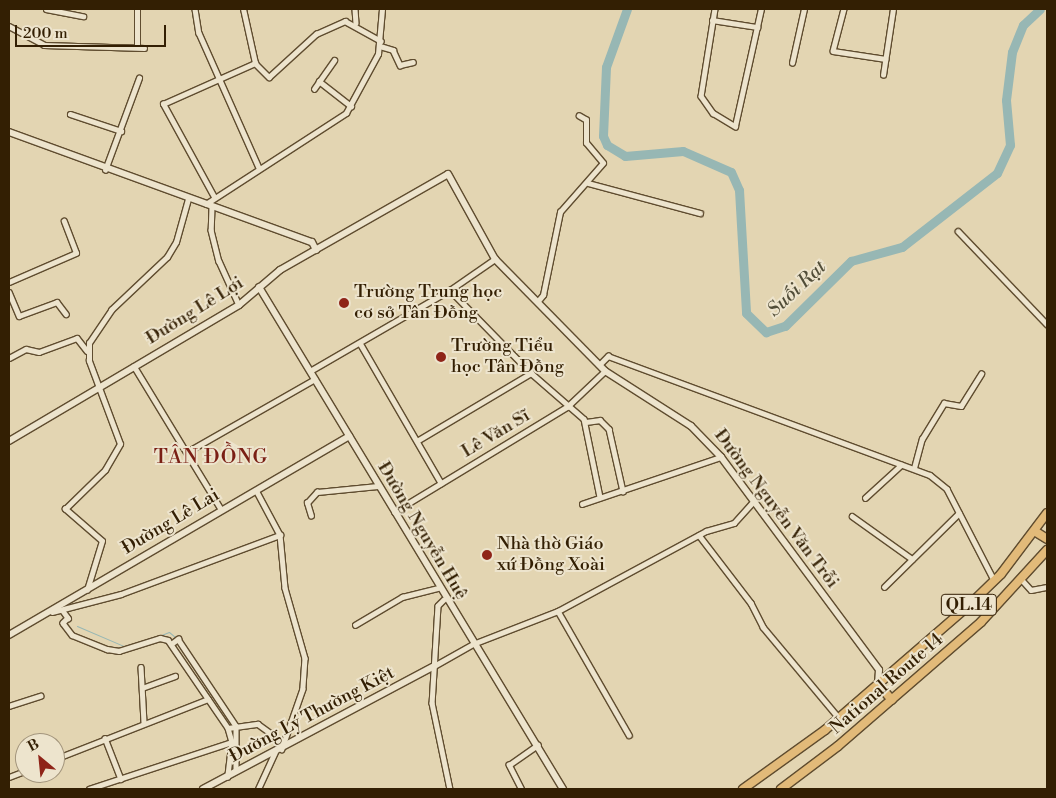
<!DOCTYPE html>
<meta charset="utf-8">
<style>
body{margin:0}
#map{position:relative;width:1056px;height:798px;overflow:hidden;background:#e3d5b2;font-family:"Libre Bodoni",serif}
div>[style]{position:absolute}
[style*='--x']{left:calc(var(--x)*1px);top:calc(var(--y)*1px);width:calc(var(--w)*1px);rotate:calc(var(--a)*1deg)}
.stream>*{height:1px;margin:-0.5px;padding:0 0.5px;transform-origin:0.5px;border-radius:0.5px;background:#97b7b4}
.river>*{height:9px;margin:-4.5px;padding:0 4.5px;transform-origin:4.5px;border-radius:4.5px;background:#97b7b4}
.roads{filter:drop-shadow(1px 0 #5f4c2f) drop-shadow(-1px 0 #5f4c2f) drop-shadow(0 1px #5f4c2f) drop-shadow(0 -1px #5f4c2f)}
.street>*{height:4.5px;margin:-2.25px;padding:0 2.25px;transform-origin:2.25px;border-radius:2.25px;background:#ede4cd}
.secondary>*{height:6px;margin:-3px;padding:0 3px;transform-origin:3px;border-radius:3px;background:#ede4cd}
.highway>*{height:8px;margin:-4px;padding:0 4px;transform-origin:4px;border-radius:4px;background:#e2ba79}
.dots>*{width:14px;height:14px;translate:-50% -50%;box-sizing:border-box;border:2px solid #ede4cd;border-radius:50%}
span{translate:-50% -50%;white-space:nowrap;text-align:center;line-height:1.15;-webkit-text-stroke:4px #ede4cd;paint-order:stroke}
.shield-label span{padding:1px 4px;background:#ede4cd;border:1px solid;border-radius:4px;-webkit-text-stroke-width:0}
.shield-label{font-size:16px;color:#331f03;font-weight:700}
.poi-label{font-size:18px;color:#331f03}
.left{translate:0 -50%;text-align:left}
.street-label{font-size:18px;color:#331f03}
.water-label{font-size:19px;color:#514d38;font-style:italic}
.quarter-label{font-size:20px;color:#7a1f14;letter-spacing:1px}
.frame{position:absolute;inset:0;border:10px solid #331f03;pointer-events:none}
.north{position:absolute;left:15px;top:733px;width:50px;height:50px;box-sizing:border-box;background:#ede4cd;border:1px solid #a3957c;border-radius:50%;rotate:332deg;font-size:14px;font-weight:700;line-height:20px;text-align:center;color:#331f03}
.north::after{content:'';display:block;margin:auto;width:18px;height:22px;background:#8f2418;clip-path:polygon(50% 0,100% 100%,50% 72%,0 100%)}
.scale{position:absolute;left:15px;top:25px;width:151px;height:22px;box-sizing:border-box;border:2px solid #331f03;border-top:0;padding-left:6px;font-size:15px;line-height:18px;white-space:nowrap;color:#331f03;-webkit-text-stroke:4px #ede4cd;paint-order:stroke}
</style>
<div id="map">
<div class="stream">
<i style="--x:77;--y:626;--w:53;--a:23.2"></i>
<i style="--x:154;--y:638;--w:16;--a:-22"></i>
<i style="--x:169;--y:632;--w:8;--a:40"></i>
</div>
<div class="river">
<i style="--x:627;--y:9;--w:62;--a:109.9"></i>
<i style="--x:606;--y:67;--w:69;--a:92.5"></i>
<i style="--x:603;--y:136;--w:10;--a:66"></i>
<i style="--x:607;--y:145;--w:21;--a:31"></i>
<i style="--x:625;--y:156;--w:58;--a:-4.9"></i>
<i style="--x:683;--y:151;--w:52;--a:23.6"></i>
<i style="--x:731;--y:172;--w:20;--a:66"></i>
<i style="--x:739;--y:190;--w:123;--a:86.7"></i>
<i style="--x:746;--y:313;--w:28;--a:44"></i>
<i style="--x:766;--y:332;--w:20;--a:-18"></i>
<i style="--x:785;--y:326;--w:93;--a:-44.6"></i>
<i style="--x:851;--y:261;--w:53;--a:-15.4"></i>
<i style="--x:902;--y:247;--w:120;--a:-37.9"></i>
<i style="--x:997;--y:173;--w:31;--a:-65"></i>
<i style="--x:1010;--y:145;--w:45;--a:-95.1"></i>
<i style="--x:1006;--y:100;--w:48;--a:-82.9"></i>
<i style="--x:1012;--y:52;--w:29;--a:-68"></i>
<i style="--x:1023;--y:25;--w:23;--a:-43"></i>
</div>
<div class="roads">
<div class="street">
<i style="--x:46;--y:9;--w:38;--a:11"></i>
<i style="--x:195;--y:9;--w:24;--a:81"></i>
<i style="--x:199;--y:33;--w:148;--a:66"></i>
<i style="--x:355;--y:9;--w:14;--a:86"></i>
<i style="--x:715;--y:9;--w:88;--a:99.1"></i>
<i style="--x:701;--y:96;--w:21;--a:55"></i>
<i style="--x:713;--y:113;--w:26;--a:31"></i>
<i style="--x:735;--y:126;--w:120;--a:-77.5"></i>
<i style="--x:844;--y:9;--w:43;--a:104.7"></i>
<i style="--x:833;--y:51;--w:53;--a:8.7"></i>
<i style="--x:712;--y:20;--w:46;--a:8.8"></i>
<i style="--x:9;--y:26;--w:40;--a:28"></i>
<i style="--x:44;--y:45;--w:100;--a:1.7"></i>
<i style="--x:380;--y:46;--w:14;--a:17"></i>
<i style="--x:393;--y:50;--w:17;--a:65"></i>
<i style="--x:400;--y:65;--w:13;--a:-13"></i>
<i style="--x:137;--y:47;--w:38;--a:-90"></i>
<i style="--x:255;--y:63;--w:20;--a:45"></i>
<i style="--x:269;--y:77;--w:64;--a:-42.5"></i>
<i style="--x:316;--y:34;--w:32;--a:-24"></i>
<i style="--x:345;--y:21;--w:41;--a:29.1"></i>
<i style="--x:792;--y:63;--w:55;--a:-77.5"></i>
<i style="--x:883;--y:75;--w:67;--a:-81.4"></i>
<i style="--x:319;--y:81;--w:41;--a:38"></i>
<i style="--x:314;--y:89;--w:35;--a:-55"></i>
<i style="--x:70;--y:114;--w:54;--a:18.4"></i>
<i style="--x:105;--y:170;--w:98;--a:-69.7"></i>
<i style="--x:588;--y:183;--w:116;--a:15"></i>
<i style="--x:214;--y:197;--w:106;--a:-118.7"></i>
<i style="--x:163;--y:104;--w:101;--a:-24"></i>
<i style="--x:255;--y:63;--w:55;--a:-102.5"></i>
<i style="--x:206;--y:204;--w:167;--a:-33"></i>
<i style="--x:346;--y:113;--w:67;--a:-61.5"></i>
<i style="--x:378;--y:54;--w:45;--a:-84.9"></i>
<i style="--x:212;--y:207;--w:23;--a:92"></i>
<i style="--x:211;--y:230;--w:32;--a:76"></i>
<i style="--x:219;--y:261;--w:48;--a:65.6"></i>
<i style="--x:958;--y:231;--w:129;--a:46.3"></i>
<i style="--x:9;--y:282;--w:73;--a:-23.4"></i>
<i style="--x:76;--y:253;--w:34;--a:-111"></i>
<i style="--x:450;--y:290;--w:116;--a:45.7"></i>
<i style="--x:531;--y:373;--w:70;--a:41"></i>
<i style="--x:584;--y:419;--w:80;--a:78.4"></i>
<i style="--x:9;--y:292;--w:26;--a:67"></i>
<i style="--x:19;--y:316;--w:40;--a:-20.2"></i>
<i style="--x:57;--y:302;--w:15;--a:53"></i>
<i style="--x:538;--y:301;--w:8;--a:-50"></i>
<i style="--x:543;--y:295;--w:85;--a:-78.4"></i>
<i style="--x:560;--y:212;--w:65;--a:-48.7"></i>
<i style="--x:603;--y:163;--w:26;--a:-130"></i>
<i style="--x:586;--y:143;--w:23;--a:-90"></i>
<i style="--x:586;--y:120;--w:8;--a:-150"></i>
<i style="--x:360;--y:343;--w:162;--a:59.9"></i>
<i style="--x:9;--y:358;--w:19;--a:-28"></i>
<i style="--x:26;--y:349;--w:13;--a:13"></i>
<i style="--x:39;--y:352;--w:40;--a:-20.2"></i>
<i style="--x:77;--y:338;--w:16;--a:52"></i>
<i style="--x:599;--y:365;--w:13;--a:-45"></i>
<i style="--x:608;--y:356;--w:343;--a:20.3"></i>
<i style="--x:930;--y:475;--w:22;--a:39"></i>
<i style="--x:947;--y:489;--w:102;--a:62.7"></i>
<i style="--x:134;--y:366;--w:167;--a:58.7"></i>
<i style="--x:310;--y:371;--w:162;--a:-30.1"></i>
<i style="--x:450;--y:290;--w:55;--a:-34.6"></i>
<i style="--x:586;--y:422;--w:14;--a:-8"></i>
<i style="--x:600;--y:420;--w:13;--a:45"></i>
<i style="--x:609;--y:429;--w:64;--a:77.3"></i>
<i style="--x:417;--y:441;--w:133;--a:-30.8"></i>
<i style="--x:187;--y:452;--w:147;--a:-29.7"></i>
<i style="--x:914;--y:468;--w:30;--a:-75"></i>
<i style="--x:922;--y:439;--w:42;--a:-58.6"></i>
<i style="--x:944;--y:403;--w:17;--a:10"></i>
<i style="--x:961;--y:406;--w:38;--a:-58"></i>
<i style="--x:256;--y:490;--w:51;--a:61.9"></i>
<i style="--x:280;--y:535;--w:53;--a:84.6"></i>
<i style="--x:285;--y:588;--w:73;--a:74.1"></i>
<i style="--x:305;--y:658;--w:31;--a:94"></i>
<i style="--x:303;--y:689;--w:64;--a:109.3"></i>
<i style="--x:865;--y:498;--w:49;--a:-42.5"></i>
<i style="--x:582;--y:504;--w:147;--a:-18.7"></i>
<i style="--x:394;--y:512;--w:202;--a:-31.3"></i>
<i style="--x:567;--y:407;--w:52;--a:-43.5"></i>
<i style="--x:311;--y:516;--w:14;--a:-107"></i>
<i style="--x:307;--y:503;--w:15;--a:-48"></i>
<i style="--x:317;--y:492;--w:61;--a:-5.6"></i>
<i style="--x:852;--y:516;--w:74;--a:35.6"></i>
<i style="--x:699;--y:535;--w:86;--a:52.6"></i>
<i style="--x:751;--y:603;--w:27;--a:63"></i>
<i style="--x:763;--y:627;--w:119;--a:50.1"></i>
<i style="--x:1022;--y:580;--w:13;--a:48"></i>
<i style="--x:1031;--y:590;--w:16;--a:-11"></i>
<i style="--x:884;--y:587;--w:105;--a:-44.6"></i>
<i style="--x:87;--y:590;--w:51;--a:-73"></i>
<i style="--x:102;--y:541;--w:49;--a:-139.1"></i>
<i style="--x:65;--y:509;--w:56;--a:-44.3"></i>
<i style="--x:105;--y:470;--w:30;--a:-60"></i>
<i style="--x:120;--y:444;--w:89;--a:-110.5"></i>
<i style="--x:89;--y:361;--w:18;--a:-90"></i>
<i style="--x:89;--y:343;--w:40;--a:-56"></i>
<i style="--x:111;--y:310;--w:77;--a:-43.4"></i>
<i style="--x:167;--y:257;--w:17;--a:-59"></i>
<i style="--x:176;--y:242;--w:45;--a:-74.4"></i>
<i style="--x:444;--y:600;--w:8;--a:135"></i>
<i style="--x:438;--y:606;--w:97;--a:93.5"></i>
<i style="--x:432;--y:703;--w:88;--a:78.2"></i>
<i style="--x:63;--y:611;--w:9;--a:54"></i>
<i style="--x:68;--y:618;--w:7;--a:135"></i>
<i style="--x:63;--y:623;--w:15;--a:53"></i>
<i style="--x:72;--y:635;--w:38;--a:22"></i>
<i style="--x:107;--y:649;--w:12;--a:9"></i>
<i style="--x:119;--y:651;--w:43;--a:-17.6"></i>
<i style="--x:160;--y:638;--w:8;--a:14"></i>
<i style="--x:168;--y:640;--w:107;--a:55.7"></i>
<i style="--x:228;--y:728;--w:15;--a:74"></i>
<i style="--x:232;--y:742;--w:35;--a:97"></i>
<i style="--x:558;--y:611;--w:143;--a:60.2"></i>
<i style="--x:52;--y:612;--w:71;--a:-14.6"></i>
<i style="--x:121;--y:594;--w:170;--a:-20.4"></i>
<i style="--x:355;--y:625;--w:55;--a:-30.8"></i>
<i style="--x:402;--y:597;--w:37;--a:-14"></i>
<i style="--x:171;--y:644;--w:9;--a:-36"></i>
<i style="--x:178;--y:639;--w:105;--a:56.3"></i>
<i style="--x:236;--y:726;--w:45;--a:90"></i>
<i style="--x:434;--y:666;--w:45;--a:-29.4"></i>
<i style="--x:473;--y:644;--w:91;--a:-21.2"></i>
<i style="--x:558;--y:611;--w:168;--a:-28.4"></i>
<i style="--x:706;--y:531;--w:29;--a:-16"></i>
<i style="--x:734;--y:523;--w:30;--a:-48"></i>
<i style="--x:141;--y:667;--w:56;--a:86.9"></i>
<i style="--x:142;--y:688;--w:35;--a:-20"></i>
<i style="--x:9;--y:706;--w:33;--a:-18"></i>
<i style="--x:228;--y:728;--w:30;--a:-8"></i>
<i style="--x:258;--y:724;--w:29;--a:36"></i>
<i style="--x:105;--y:738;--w:44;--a:68.7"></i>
<i style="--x:55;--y:759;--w:164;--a:-21.4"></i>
<i style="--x:9;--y:777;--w:17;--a:-21"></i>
<i style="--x:89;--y:789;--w:151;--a:-18.2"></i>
<i style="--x:258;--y:789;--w:41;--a:-65.3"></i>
<i style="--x:521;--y:789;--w:27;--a:-117"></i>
<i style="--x:509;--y:765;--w:35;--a:-35"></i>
</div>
<div class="secondary">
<i style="--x:9;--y:132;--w:322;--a:20"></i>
<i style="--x:312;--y:242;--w:9;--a:63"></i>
<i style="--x:259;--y:287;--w:587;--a:58.8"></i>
<i style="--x:9;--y:441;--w:267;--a:-30.6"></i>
<i style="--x:239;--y:305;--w:54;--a:-40.5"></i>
<i style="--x:280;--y:270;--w:193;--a:-29.7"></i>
<i style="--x:448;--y:174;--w:97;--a:61.1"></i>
<i style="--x:495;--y:259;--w:157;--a:45.5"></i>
<i style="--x:605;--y:371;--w:102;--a:32.6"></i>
<i style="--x:691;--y:426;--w:43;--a:45.9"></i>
<i style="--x:721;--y:457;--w:265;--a:53.4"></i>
<i style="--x:879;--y:670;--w:14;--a:94"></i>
<i style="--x:9;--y:635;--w:394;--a:-30.3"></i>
<i style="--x:203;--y:789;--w:262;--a:-28"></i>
</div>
<div class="highway">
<i style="--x:1036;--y:532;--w:13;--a:32"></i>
<i style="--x:878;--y:684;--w:21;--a:49"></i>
<i style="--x:743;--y:789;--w:101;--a:-35.7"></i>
<i style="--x:825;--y:730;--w:188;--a:-40.9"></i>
<i style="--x:967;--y:607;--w:47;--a:-44.1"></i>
<i style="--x:1001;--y:574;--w:76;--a:-53"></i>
<i style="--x:781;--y:789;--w:71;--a:-37"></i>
<i style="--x:838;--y:746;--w:189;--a:-40.9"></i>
<i style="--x:981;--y:622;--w:98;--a:-47.5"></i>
</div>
</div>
<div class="dots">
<i style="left:344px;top:303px;background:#8f2418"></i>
<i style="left:441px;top:357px;background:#8f2418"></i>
<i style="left:487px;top:555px;background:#8f2418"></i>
</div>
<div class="shield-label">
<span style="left:969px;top:605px">QL.14</span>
</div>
<div class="poi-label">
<span class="left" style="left:354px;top:303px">Trường Trung học<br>cơ sở Tân Đồng</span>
<span class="left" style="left:451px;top:357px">Trường Tiểu<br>học Tân Đồng</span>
<span class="left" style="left:497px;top:555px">Nhà thờ Giáo<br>xứ Đồng Xoài</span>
</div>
<div class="street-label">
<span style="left:195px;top:311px;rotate:-32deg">Đường Lê Lợi</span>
<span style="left:496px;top:434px;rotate:-31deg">Lê Văn Sĩ</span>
<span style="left:776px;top:509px;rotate:53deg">Đường Nguyễn Văn Trỗi</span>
<span style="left:171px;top:522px;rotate:-31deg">Đường Lê Lai</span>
<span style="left:422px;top:531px;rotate:59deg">Đường Nguyễn Huệ</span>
<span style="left:887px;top:684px;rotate:-41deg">National Route 14</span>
<span style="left:312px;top:715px;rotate:-28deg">Đường Lý Thường Kiệt</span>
</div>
<div class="water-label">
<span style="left:797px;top:289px;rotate:-43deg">Suối Rạt</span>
</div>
<div class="quarter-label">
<span style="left:211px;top:457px">TÂN ĐỒNG</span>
</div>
<div class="frame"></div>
<div class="north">B</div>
<div class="scale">200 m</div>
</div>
